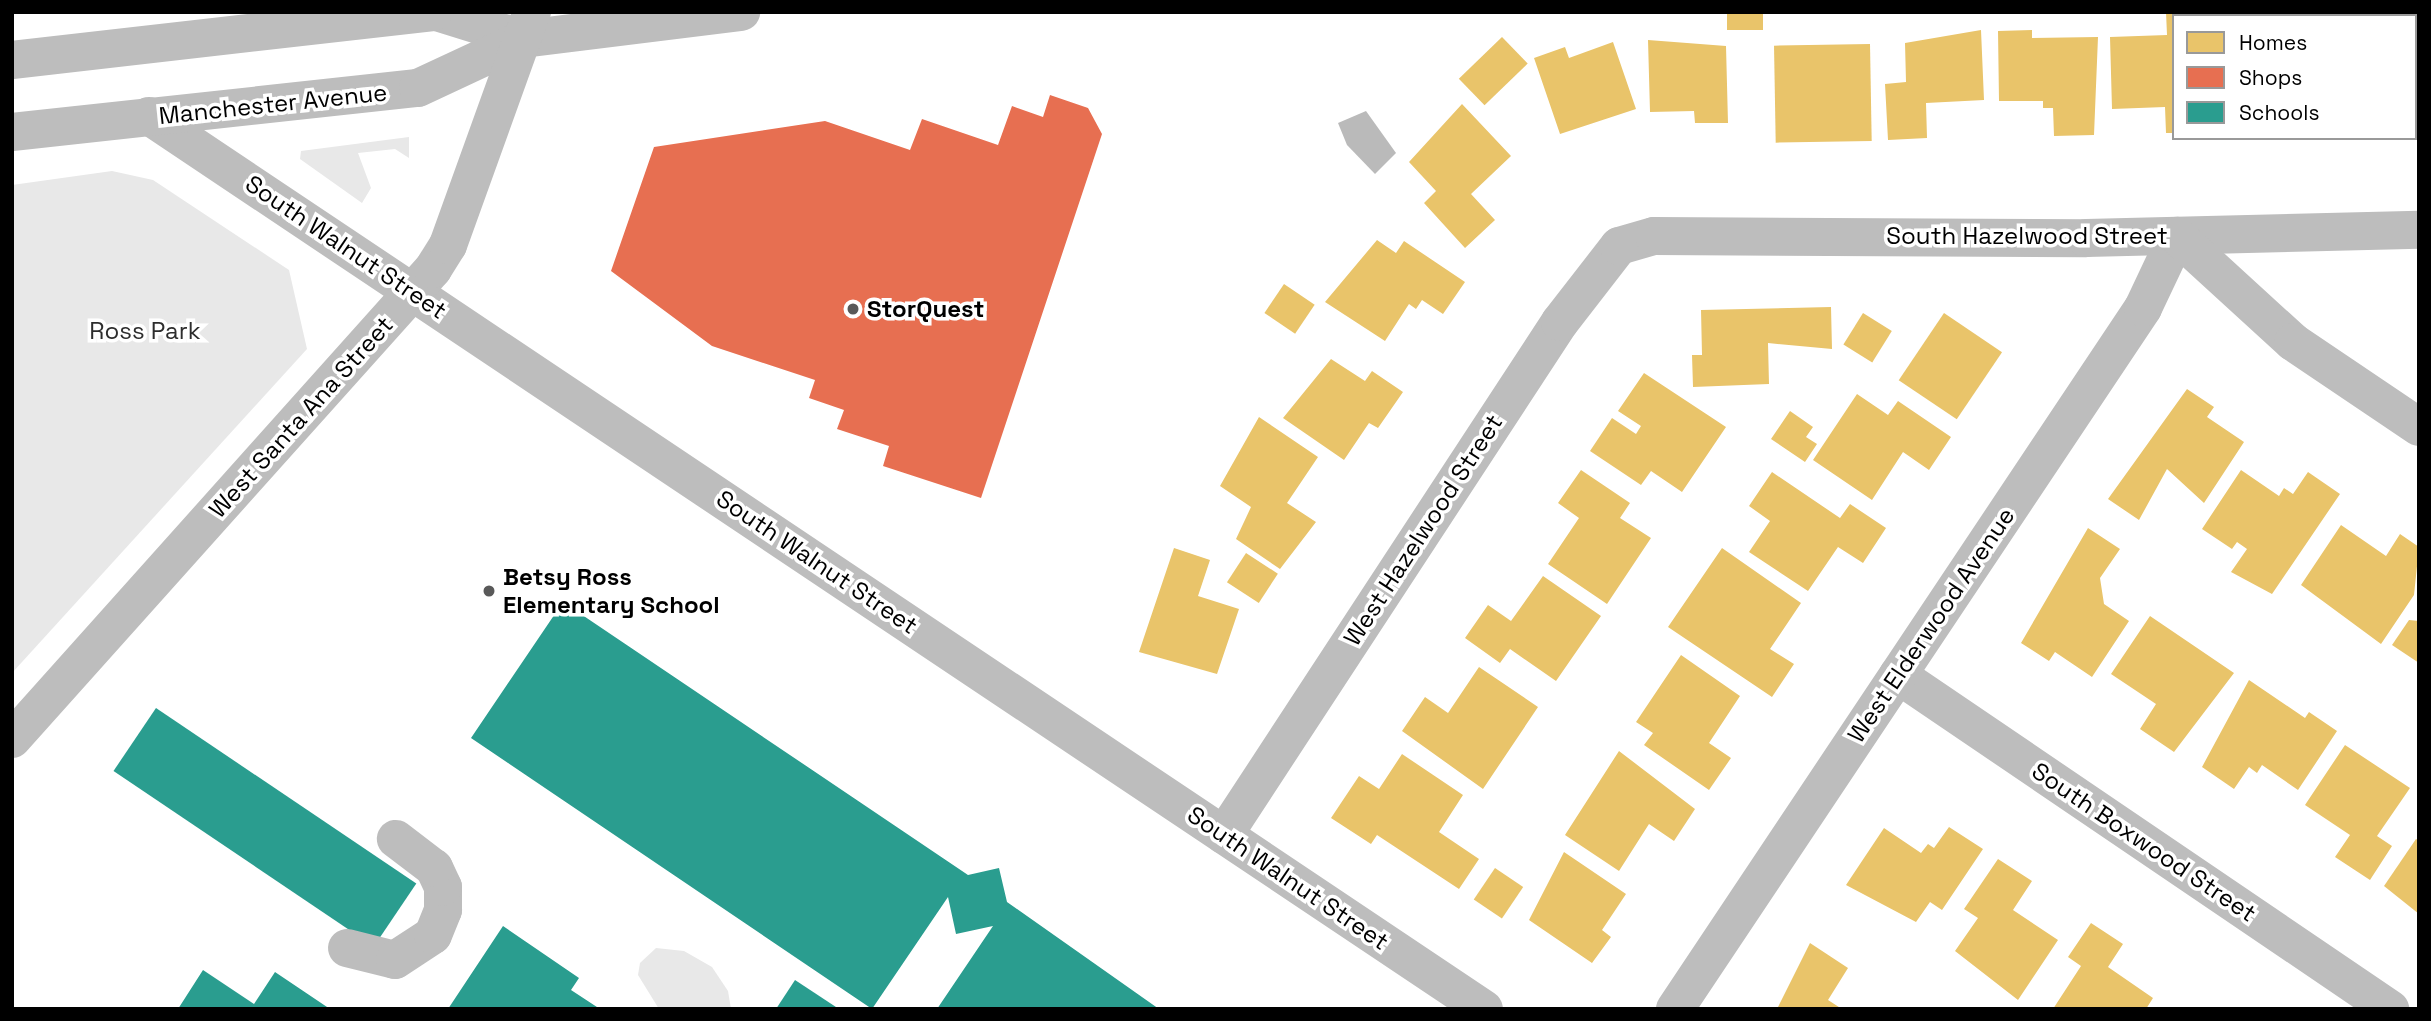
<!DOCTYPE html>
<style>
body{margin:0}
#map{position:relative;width:2431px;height:1021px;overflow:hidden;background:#fff;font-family:"Space Grotesk",sans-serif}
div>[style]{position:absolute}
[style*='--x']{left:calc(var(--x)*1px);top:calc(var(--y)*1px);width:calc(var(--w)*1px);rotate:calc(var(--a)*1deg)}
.green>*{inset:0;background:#e8e8e8}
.water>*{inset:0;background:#bababa}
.homes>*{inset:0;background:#e9c46a;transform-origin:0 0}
.shops>*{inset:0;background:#e76f51}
.schools>*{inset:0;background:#2a9d8f;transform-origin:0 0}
.minor>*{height:38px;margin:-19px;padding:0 19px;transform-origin:19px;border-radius:19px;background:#bdbdbd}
.dots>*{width:19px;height:19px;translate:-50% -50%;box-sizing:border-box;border:4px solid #fff;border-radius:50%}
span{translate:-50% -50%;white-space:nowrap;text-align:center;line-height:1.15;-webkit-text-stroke:7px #fff;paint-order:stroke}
.street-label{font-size:24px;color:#000}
.poi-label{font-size:24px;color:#000;font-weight:700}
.left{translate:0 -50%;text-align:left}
.park-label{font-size:24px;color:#2d2d2d}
.frame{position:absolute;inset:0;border:14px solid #000;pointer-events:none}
.legend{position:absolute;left:2172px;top:14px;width:245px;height:126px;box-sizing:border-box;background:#fff;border:2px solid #999;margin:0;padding:9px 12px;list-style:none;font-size:21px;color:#000}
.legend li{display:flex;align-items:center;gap:14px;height:35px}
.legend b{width:35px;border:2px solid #999}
</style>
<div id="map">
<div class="green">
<i style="clip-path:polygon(409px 137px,409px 158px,395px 149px,358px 153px,371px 188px,362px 203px,300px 159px,301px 151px)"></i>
<i style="clip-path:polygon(112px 171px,153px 180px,289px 270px,307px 349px,12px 673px,12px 185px)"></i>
<i style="clip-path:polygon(656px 948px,684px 951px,712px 967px,728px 991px,731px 1009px,659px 1009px,638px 975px,640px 963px)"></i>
</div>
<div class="water">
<i style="clip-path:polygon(1366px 111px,1396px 153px,1375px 174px,1347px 145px,1338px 123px)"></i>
</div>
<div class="homes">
<i style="left:1727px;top:12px;width:36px;height:18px"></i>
<i style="clip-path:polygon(2166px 12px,2204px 16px,2174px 16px,2174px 133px,2166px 133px,2165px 107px,2112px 109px,2110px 37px,2167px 35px)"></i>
<i style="left:2339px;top:12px;width:59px;height:4px"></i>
<i style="clip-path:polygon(2415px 23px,2419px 23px,2415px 95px)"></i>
<i style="clip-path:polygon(1981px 30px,1984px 100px,1926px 103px,1927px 138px,1888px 140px,1885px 84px,1906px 82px,1905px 43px)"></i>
<i style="clip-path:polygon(2032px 30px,2032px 38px,2098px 37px,2094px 135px,2054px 136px,2053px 108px,2043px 108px,2043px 101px,1999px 101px,1998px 31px)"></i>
<i style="left:1502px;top:37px;width:37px;height:60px;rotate:46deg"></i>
<i style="clip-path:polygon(1648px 40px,1726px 46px,1728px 123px,1695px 123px,1694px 111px,1650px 112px)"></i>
<i style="clip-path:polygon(1613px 42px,1636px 109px,1560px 134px,1534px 58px,1565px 47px,1569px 58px)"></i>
<i style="left:1870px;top:44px;width:97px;height:96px;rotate:89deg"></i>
<i style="clip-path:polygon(1462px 104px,1511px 156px,1471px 194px,1495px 220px,1465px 248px,1424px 203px,1436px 191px,1409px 162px)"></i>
<i style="clip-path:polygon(1377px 240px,1396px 253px,1404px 241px,1465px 282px,1443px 314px,1422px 300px,1416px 309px,1409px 304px,1385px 341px,1325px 302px)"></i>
<i style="left:1284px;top:284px;width:37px;height:35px;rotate:34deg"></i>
<i style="clip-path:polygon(1831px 307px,1832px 349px,1768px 343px,1769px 384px,1693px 387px,1692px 355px,1702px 355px,1701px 310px)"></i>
<i style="left:1863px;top:313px;width:34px;height:37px;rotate:32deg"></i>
<i style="left:1944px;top:313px;width:70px;height:81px;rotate:34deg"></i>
<i style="clip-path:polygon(1331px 359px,1365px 381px,1372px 371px,1403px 392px,1378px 428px,1369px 423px,1344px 460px,1283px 418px)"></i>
<i style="clip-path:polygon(1644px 373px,1726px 427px,1682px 492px,1651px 471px,1641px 485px,1590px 451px,1612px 418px,1636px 434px,1641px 426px,1618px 411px)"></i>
<i style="clip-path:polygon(2187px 389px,2214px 407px,2207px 417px,2244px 442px,2204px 503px,2167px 469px,2139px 520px,2108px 499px)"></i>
<i style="clip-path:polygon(1857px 394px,1888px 415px,1898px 401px,1951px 437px,1929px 470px,1903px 452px,1872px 500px,1813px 460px)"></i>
<i style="clip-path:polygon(1790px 411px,1813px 427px,1806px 437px,1817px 444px,1805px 462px,1771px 439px)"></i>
<i style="clip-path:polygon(1259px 417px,1318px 457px,1287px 503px,1316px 522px,1280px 569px,1236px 539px,1251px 507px,1220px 486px)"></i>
<i style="clip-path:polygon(1581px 470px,1630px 503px,1620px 518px,1651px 538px,1607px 604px,1548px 564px,1579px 518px,1558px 503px)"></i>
<i style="clip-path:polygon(2241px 470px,2279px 496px,2284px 488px,2293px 494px,2308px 472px,2340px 494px,2272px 594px,2231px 572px,2247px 549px,2237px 542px,2232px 549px,2202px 529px)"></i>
<i style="clip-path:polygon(1772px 472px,1840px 518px,1850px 504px,1886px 528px,1863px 563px,1838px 547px,1808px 591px,1749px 552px,1770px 521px,1749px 506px)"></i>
<i style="clip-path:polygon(2341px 525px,2386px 556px,2400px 534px,2419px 547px,2414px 595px,2381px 644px,2301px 585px)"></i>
<i style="clip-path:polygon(2088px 528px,2120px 549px,2100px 578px,2104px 604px,2129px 621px,2092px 677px,2055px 652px,2049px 661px,2021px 643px)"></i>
<i style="clip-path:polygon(1174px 548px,1210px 560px,1198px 596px,1239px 609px,1217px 674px,1139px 652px)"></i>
<i style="clip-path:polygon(1722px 548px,1801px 603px,1770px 649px,1794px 664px,1772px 697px,1668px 627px)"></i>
<i style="left:1246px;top:553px;width:38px;height:35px;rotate:33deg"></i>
<i style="clip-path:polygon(1543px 576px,1601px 616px,1556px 681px,1510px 649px,1500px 663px,1465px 638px,1488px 605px,1511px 621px)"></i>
<i style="clip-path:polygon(2150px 616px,2234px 673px,2174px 752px,2140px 729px,2156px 704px,2111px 674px)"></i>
<i style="clip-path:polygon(2409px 620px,2419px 621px,2419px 663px,2392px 645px)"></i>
<i style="clip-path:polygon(1681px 655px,1740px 696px,1709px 743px,1731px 758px,1709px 790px,1644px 745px,1653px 733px,1636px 722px)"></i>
<i style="clip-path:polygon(1479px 667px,1538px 707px,1483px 789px,1402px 731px,1425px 697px,1448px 713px)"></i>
<i style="clip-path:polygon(2249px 680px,2305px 718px,2309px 712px,2337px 731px,2298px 790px,2262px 765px,2257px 773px,2249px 767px,2234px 789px,2202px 767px)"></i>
<i style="clip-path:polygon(2345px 745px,2410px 788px,2377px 836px,2392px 846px,2370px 880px,2335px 857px,2350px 835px,2305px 805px)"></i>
<i style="clip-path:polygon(1619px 751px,1695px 809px,1674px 841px,1649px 824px,1619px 871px,1565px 835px)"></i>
<i style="clip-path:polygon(1402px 754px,1463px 795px,1439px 832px,1479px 859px,1459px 889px,1377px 835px,1371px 844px,1331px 818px,1359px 776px,1379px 789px)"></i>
<i style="clip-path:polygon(1949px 827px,1983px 849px,1942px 910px,1930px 902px,1916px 922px,1846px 885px,1884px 828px,1921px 853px,1928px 844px,1934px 848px)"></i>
<i style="clip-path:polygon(2416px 839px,2419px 841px,2419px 914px,2384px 886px)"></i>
<i style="clip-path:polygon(1564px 852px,1626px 894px,1602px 930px,1611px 937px,1592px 963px,1529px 920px)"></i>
<i style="clip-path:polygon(1998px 859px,2032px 881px,2013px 910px,2058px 940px,2018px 1000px,1955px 951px,1978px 918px,1964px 909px)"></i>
<i style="left:1495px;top:868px;width:34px;height:38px;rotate:34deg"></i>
<i style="clip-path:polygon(2091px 923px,2123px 944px,2108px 967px,2153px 998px,2146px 1009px,2053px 1009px,2081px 966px,2068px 957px)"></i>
<i style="clip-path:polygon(1810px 943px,1848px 968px,1828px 1000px,1842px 1009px,1777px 1009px)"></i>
</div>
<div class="shops">
<i style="clip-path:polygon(1050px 95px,1088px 108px,1102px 134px,981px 498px,883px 466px,889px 446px,837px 429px,844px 410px,809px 398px,815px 380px,712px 346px,611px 271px,654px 147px,825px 121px,910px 150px,922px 119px,998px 145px,1012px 106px,1043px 117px)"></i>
</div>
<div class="schools">
<i style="clip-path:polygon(563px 602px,968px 875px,999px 868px,1007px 902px,1159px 1009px,937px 1009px,993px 926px,956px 934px,948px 897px,872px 1009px,471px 738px)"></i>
<i style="left:156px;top:708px;width:314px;height:76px;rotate:34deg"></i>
<i style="clip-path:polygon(503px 926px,579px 978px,571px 990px,600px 1009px,448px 1009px)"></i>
<i style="clip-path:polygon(203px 970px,254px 1004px,275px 972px,330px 1009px,178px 1009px)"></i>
<i style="clip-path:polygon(795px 980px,839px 1009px,776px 1009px)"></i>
</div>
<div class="minor">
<i style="--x:437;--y:12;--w:90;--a:17.4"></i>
<i style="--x:12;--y:60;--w:424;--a:-6.5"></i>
<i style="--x:149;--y:116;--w:1606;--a:33.78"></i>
<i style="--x:12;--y:132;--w:408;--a:-6.2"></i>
<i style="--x:418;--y:88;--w:116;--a:-25"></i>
<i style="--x:523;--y:39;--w:220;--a:-7.1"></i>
<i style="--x:1898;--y:675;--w:595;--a:34.17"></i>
<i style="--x:12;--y:739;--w:631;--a:-48.15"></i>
<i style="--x:433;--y:269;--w:28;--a:-58"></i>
<i style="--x:448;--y:245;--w:248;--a:-70.2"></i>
<i style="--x:1224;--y:835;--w:613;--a:-56.78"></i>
<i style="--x:1560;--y:322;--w:96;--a:-52.2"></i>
<i style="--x:1619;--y:246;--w:36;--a:-16"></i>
<i style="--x:1654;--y:236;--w:432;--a:0.3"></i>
<i style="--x:2086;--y:238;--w:333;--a:-1.4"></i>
<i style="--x:347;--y:948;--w:49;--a:14"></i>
<i style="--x:395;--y:960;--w:45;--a:-33.3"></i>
<i style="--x:433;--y:935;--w:27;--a:-68"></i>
<i style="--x:443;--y:910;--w:23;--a:-90"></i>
<i style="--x:443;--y:887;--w:21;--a:-115"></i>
<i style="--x:434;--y:868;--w:48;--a:-142.7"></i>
<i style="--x:1675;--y:1009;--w:843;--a:-56.27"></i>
<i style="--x:2143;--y:308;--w:80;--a:-64.7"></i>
<i style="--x:2177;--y:236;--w:157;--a:42.4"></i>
<i style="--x:2293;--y:342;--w:152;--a:34"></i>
</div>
<div class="dots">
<i style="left:853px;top:309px;background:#595959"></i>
<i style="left:489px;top:591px;background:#595959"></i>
</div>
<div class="street-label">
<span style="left:273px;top:104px;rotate:-6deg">Manchester Avenue</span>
<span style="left:2027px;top:236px">South Hazelwood Street</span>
<span style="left:346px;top:247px;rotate:34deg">South Walnut Street</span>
<span style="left:301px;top:417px;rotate:-48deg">West Santa Ana Street</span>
<span style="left:1423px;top:530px;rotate:-57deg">West Hazelwood Street</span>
<span style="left:817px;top:562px;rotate:34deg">South Walnut Street</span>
<span style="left:1931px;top:625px;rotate:-56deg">West Elderwood Avenue</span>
<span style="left:2144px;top:842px;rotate:34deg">South Boxwood Street</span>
<span style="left:1288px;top:878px;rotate:34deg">South Walnut Street</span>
</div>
<div class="poi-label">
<span class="left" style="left:867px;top:309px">StorQuest</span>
<span class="left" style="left:503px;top:591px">Betsy Ross<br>Elementary School</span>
</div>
<div class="park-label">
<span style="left:145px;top:331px">Ross Park</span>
</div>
<div class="frame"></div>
<ul class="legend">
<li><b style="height:19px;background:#e9c46a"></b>Homes</li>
<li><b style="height:19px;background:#e76f51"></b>Shops</li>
<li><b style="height:19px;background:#2a9d8f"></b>Schools</li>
</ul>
</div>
